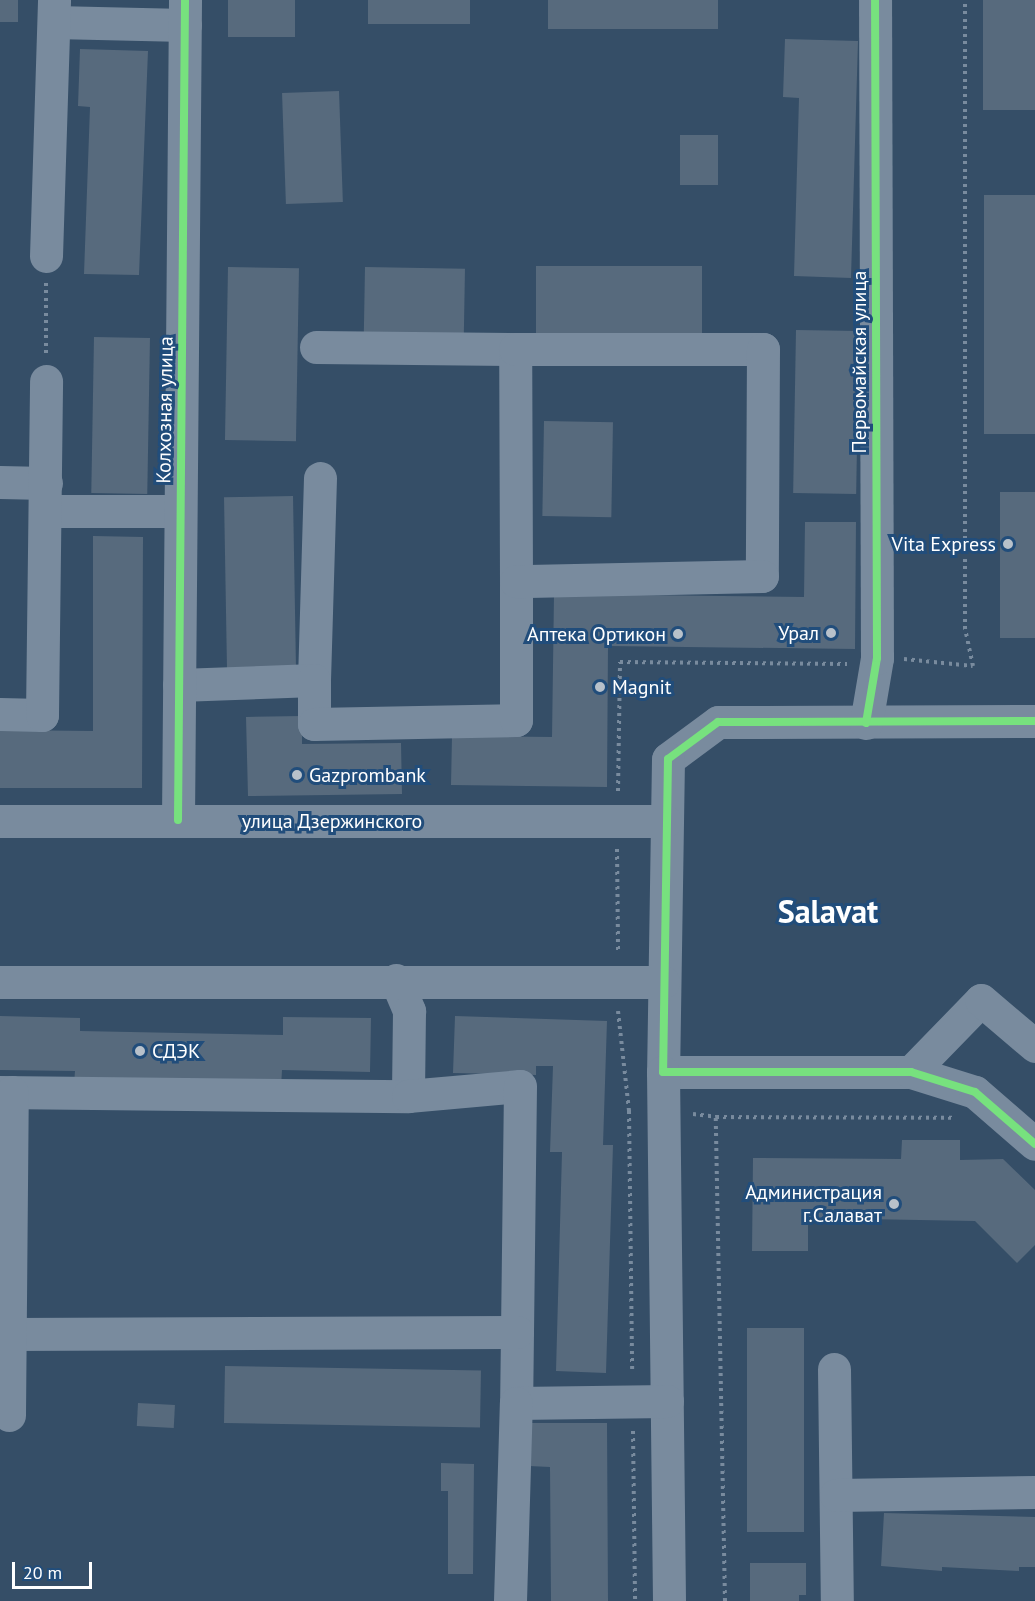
<!DOCTYPE html>
<meta charset="utf-8">
<style>
body{margin:0}
#map{position:relative;width:1035px;height:1601px;overflow:hidden;background:#354e67;font-family:"PT Sans",sans-serif}
div>[style]{position:absolute}
[style*='--x']{left:calc(var(--x)*1px);top:calc(var(--y)*1px);width:calc(var(--w)*1px);rotate:calc(var(--a)*1deg)}
.building>*{inset:0;background:#576a7d;transform-origin:0 0}
.path>*{height:4px;margin-top:-2px;transform-origin:0;background:repeating-linear-gradient(90deg,#798b9e 0 3px,transparent 0 7.5px)}
.minor>*{height:33px;margin:-16.5px;padding:0 16.5px;transform-origin:16.5px;border-radius:16.5px;background:#798b9e}
.cycleway>*{height:8px;margin:-4px;padding:0 4px;transform-origin:4px;border-radius:4px;background:#77e17e}
.dots>*{width:16px;height:16px;translate:-50% -50%;box-sizing:border-box;border:3px solid #214d7b;border-radius:50%}
span{translate:-50% -50%;white-space:nowrap;text-align:center;line-height:1.15;-webkit-text-stroke:6px #214d7b;paint-order:stroke}
.street-label{font-size:20px;color:#fff}
.poi-label{font-size:20px;color:#fff}
.right{translate:-100% -50%;text-align:right}
.left{translate:0 -50%;text-align:left}
.town-label{font-size:32px;color:#fff;font-weight:700}
.scale{position:absolute;left:12px;top:1562px;width:80px;height:27px;box-sizing:border-box;border:3px solid #fff;border-top:0;padding-left:8px;font-size:18px;line-height:21px;white-space:nowrap;color:#fff;-webkit-text-stroke:4px #214d7b;paint-order:stroke}
</style>
<div id="map">
<div class="building">
<i style="left:0;top:0;width:18px;height:22px"></i>
<i style="left:228px;top:0;width:67px;height:37px"></i>
<i style="left:368px;top:0;width:102px;height:24px"></i>
<i style="left:548px;top:0;width:170px;height:29px"></i>
<i style="left:983px;top:0;width:52px;height:110px"></i>
<i style="clip-path:polygon(785px 39px,858px 41px,851px 278px,794px 276px,799px 98px,783px 97px)"></i>
<i style="clip-path:polygon(80px 49px,148px 51px,139px 275px,84px 274px,90px 107px,78px 106px)"></i>
<i style="left:339px;top:91px;width:111px;height:57px;rotate:88deg"></i>
<i style="left:680px;top:135px;width:38px;height:50px"></i>
<i style="left:984px;top:195px;width:51px;height:239px"></i>
<i style="left:702px;top:266px;width:69px;height:166px;rotate:90deg"></i>
<i style="left:228px;top:267px;width:71px;height:173px;rotate:1deg"></i>
<i style="left:365px;top:267px;width:100px;height:69px;rotate:1deg"></i>
<i style="left:796px;top:330px;width:63px;height:163px;rotate:1deg"></i>
<i style="left:94px;top:337px;width:56px;height:156px;rotate:1deg"></i>
<i style="left:544px;top:421px;width:69px;height:95px;rotate:1deg"></i>
<i style="left:1000px;top:492px;width:35px;height:146px"></i>
<i style="left:293px;top:496px;width:173px;height:69px;rotate:89deg"></i>
<i style="clip-path:polygon(805px 522px,856px 522px,855px 649px,608px 646px,607px 787px,451px 785px,452px 736px,552px 737px,554px 594px,804px 597px)"></i>
<i style="clip-path:polygon(93px 536px,143px 537px,142px 788px,0 788px,0 730px,93px 731px)"></i>
<i style="clip-path:polygon(302px 716px,302px 744px,401px 743px,402px 794px,248px 796px,246px 717px)"></i>
<i style="clip-path:polygon(0 1016px,80px 1018px,80px 1031px,283px 1035px,283px 1017px,371px 1018px,370px 1072px,282px 1070px,281px 1088px,74px 1084px,75px 1071px,0 1070px)"></i>
<i style="clip-path:polygon(455px 1016px,607px 1021px,603px 1145px,613px 1145px,606px 1373px,556px 1371px,562px 1152px,550px 1152px,553px 1066px,536px 1066px,536px 1075px,453px 1073px)"></i>
<i style="clip-path:polygon(902px 1140px,960px 1140px,960px 1160px,1003px 1159px,1035px 1190px,1035px 1245px,1017px 1263px,975px 1221px,808px 1218px,808px 1251px,752px 1251px,753px 1158px,901px 1159px)"></i>
<i style="left:747px;top:1328px;width:57px;height:204px"></i>
<i style="left:225px;top:1366px;width:256px;height:57px;rotate:1deg"></i>
<i style="left:138px;top:1403px;width:37px;height:23px;rotate:3deg"></i>
<i style="clip-path:polygon(530px 1423px,607px 1423px,608px 1601px,551px 1601px,550px 1467px,529px 1466px)"></i>
<i style="clip-path:polygon(441px 1463px,474px 1464px,473px 1574px,448px 1574px,448px 1491px,441px 1491px)"></i>
<i style="clip-path:polygon(884px 1513px,1035px 1517px,1035px 1567px,1019px 1567px,1019px 1571px,942px 1567px,942px 1571px,881px 1566px)"></i>
<i style="clip-path:polygon(750px 1563px,806px 1563px,806px 1595px,799px 1595px,799px 1601px,750px 1601px)"></i>
</div>
<div class="path">
<i style="--x:46;--y:283;--w:71;--a:90"></i>
<i style="--x:904;--y:659;--w:69;--a:5.8"></i>
<i style="--x:973;--y:666;--w:38;--a:-102"></i>
<i style="--x:965;--y:629;--w:629;--a:-90"></i>
<i style="--x:618;--y:791;--w:129;--a:-89.1"></i>
<i style="--x:620;--y:662;--w:227;--a:0.5"></i>
<i style="--x:617;--y:849;--w:104;--a:89.4"></i>
<i style="--x:618;--y:1011;--w:101;--a:83.7"></i>
<i style="--x:629;--y:1111;--w:261;--a:89.3"></i>
<i style="--x:693;--y:1114;--w:23;--a:7"></i>
<i style="--x:633;--y:1431;--w:170;--a:89.3"></i>
<i style="--x:725;--y:1601;--w:484;--a:-91.1"></i>
<i style="--x:716;--y:1117;--w:238;--a:0.2"></i>
</div>
<div class="minor">
<i style="--x:54;--y:22;--w:131;--a:1.3"></i>
<i style="--x:46;--y:256;--w:256;--a:-88.2"></i>
<i style="--x:316;--y:347;--w:199;--a:0.6"></i>
<i style="--x:0;--y:482;--w:46;--a:1.2"></i>
<i style="--x:45;--y:511;--w:135;--a:0"></i>
<i style="--x:314;--y:680;--w:202;--a:-88.3"></i>
<i style="--x:179;--y:685;--w:135;--a:-2.1"></i>
<i style="--x:314;--y:680;--w:44;--a:90"></i>
<i style="--x:314;--y:724;--w:202;--a:-1.1"></i>
<i style="--x:516;--y:720;--w:139;--a:-90"></i>
<i style="--x:516;--y:581;--w:232;--a:-90.2"></i>
<i style="--x:515;--y:349;--w:248;--a:0"></i>
<i style="--x:763;--y:349;--w:227;--a:90.3"></i>
<i style="--x:762;--y:576;--w:246;--a:178.8"></i>
<i style="--x:0;--y:714;--w:42;--a:1.4"></i>
<i style="--x:42;--y:715;--w:334;--a:-89.3"></i>
<i style="--x:1035;--y:721;--w:317;--a:179.8"></i>
<i style="--x:718;--y:722;--w:62;--a:143.5"></i>
<i style="--x:668;--y:759;--w:313;--a:90.9"></i>
<i style="--x:663;--y:1072;--w:248;--a:0"></i>
<i style="--x:911;--y:1072;--w:67;--a:17.4"></i>
<i style="--x:975;--y:1092;--w:79;--a:40.9"></i>
<i style="--x:866;--y:723;--w:66;--a:-80.4"></i>
<i style="--x:877;--y:658;--w:658;--a:-90.17"></i>
<i style="--x:178;--y:820;--w:820;--a:-89.51"></i>
<i style="--x:0;--y:821;--w:665;--a:0"></i>
<i style="--x:396;--y:980;--w:34;--a:67"></i>
<i style="--x:409;--y:1011;--w:85;--a:90.7"></i>
<i style="--x:0;--y:982;--w:663;--a:0"></i>
<i style="--x:663;--y:1072;--w:529;--a:89.35"></i>
<i style="--x:911;--y:1072;--w:100;--a:-45.8"></i>
<i style="--x:981;--y:1000;--w:71;--a:40.4"></i>
<i style="--x:0;--y:1092;--w:408;--a:0.6"></i>
<i style="--x:408;--y:1096;--w:112;--a:-5.1"></i>
<i style="--x:520;--y:1086;--w:317;--a:90.7"></i>
<i style="--x:516;--y:1403;--w:151;--a:-0.8"></i>
<i style="--x:10;--y:1334;--w:507;--a:-0.23"></i>
<i style="--x:834;--y:1369;--w:232;--a:89.3"></i>
<i style="--x:9;--y:1415;--w:323;--a:-89.5"></i>
<i style="--x:836;--y:1495;--w:199;--a:-0.9"></i>
<i style="--x:510;--y:1601;--w:198;--a:-88.3"></i>
</div>
<div class="cycleway">
<i style="--x:1035;--y:721;--w:317;--a:179.8"></i>
<i style="--x:718;--y:722;--w:62;--a:143.5"></i>
<i style="--x:668;--y:759;--w:313;--a:90.9"></i>
<i style="--x:663;--y:1072;--w:248;--a:0"></i>
<i style="--x:911;--y:1072;--w:67;--a:17.4"></i>
<i style="--x:975;--y:1092;--w:79;--a:40.9"></i>
<i style="--x:866;--y:723;--w:66;--a:-80.4"></i>
<i style="--x:877;--y:658;--w:658;--a:-90.17"></i>
<i style="--x:178;--y:820;--w:820;--a:-89.51"></i>
</div>
<div class="dots">
<i style="left:1008px;top:544px;background:#b8c1ca"></i>
<i style="left:831px;top:633px;background:#b8c1ca"></i>
<i style="left:678px;top:634px;background:#b8c1ca"></i>
<i style="left:600px;top:687px;background:#b8c1ca"></i>
<i style="left:297px;top:775px;background:#b8c1ca"></i>
<i style="left:140px;top:1051px;background:#b8c1ca"></i>
<i style="left:894px;top:1204px;background:#b8c1ca"></i>
</div>
<div class="street-label">
<span style="left:859px;top:362px;rotate:-90deg">Первомайская улица</span>
<span style="left:165px;top:410px;rotate:-89deg">Колхозная улица</span>
<span style="left:332px;top:821px">улица Дзержинского</span>
</div>
<div class="poi-label">
<span class="right" style="left:996px;top:544px">Vita Express</span>
<span class="right" style="left:819px;top:633px">Урал</span>
<span class="right" style="left:666px;top:634px">Аптека Ортикон</span>
<span class="left" style="left:612px;top:687px">Magnit</span>
<span class="left" style="left:309px;top:775px">Gazprombank</span>
<span class="left" style="left:152px;top:1051px">СДЭК</span>
<span class="right" style="left:882px;top:1204px">Администрация<br>г.Салават</span>
</div>
<div class="town-label">
<span style="left:828px;top:911px">Salavat</span>
</div>
<div class="scale">20 m</div>
</div>
